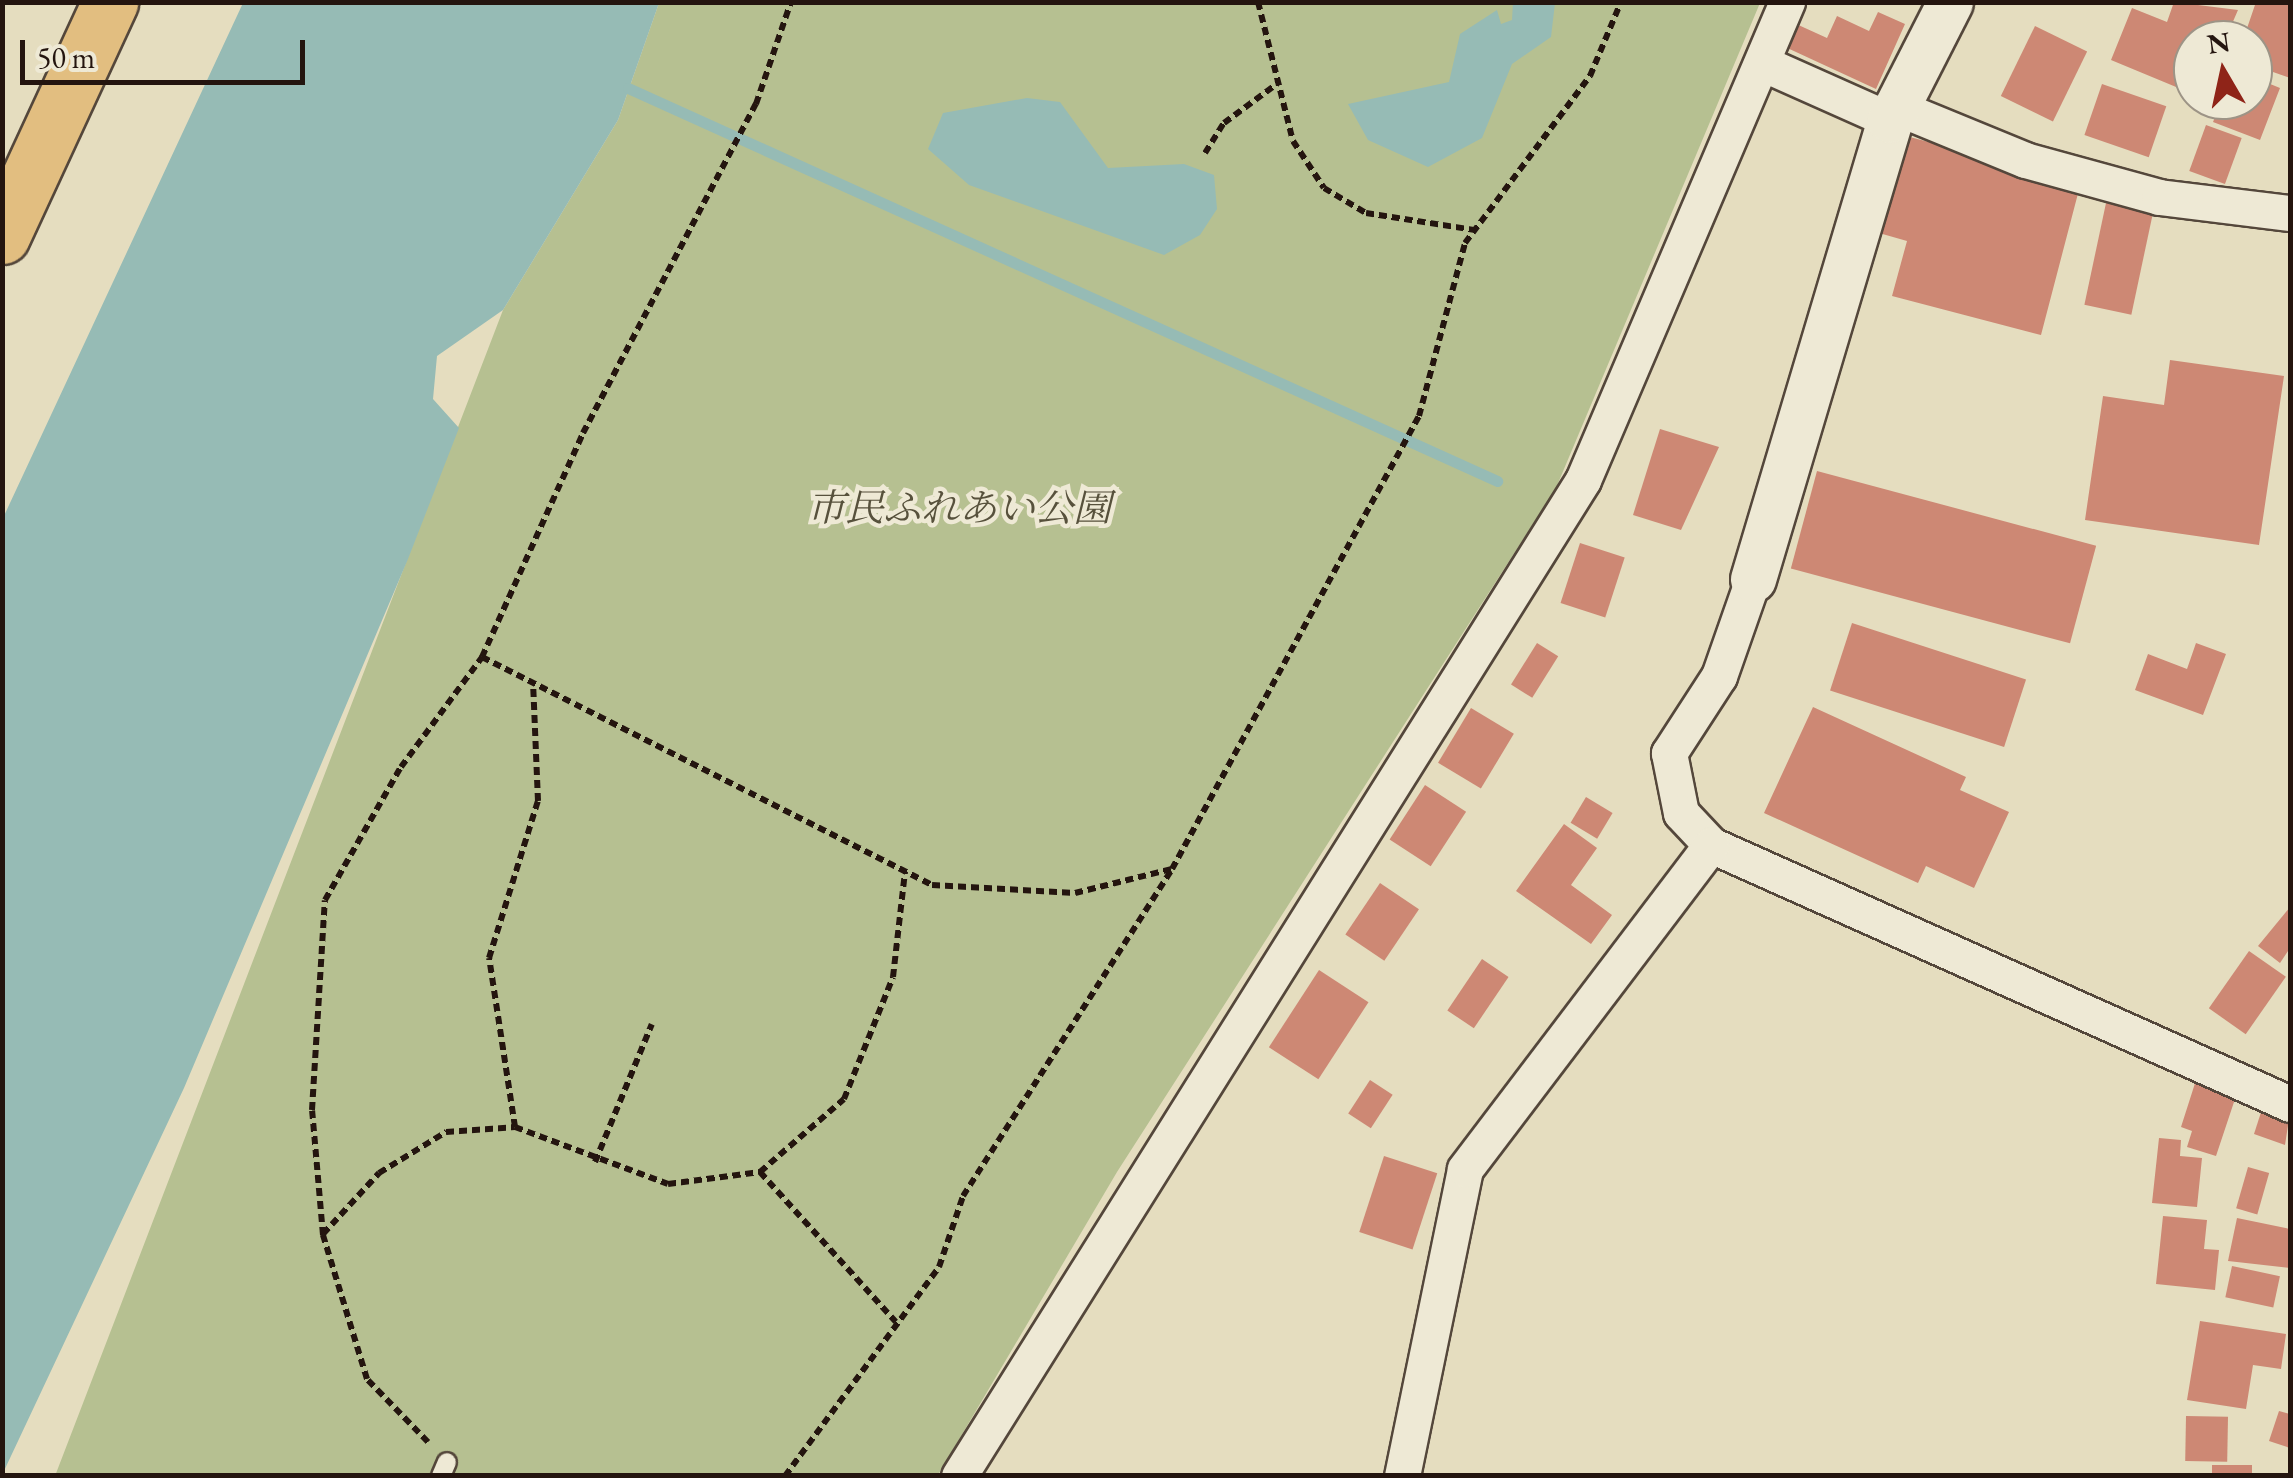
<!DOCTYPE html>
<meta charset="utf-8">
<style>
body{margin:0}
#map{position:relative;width:2293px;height:1478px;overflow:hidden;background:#e5ddbf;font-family:"EB Garamond","Noto Serif JP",serif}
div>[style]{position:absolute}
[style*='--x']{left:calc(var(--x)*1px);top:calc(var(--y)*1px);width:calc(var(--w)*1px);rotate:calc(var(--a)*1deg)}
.green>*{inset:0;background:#b6c091}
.water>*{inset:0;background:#96bbb5}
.stream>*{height:11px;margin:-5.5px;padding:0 5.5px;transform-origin:5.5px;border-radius:5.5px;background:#96bbb5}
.building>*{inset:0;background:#cd8874;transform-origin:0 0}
.path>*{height:6px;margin-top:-3px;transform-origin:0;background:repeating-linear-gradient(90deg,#24150f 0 8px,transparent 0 13px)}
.roads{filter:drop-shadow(2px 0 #54473b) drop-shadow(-2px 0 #54473b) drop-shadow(0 2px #54473b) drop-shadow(0 -2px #54473b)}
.service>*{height:18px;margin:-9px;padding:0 9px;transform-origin:9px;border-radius:9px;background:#eee9d5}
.minor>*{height:35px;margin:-17.5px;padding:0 17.5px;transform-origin:17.5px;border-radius:17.5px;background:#eee9d5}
.tertiary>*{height:45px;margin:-22.5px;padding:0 22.5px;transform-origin:22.5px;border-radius:22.5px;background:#eee9d5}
.primary>*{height:55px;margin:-27.5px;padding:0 27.5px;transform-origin:27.5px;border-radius:27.5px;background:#e2be80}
span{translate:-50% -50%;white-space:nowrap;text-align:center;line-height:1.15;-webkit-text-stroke:9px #eee9d5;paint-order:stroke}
.park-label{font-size:38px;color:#57513c;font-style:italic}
.frame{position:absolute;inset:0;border:5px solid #24150f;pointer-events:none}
.north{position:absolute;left:2173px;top:20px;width:100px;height:100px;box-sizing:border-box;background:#eee9d5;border:2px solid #9d9486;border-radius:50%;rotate:351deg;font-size:28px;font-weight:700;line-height:40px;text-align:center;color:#24150f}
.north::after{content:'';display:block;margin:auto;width:35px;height:45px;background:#8f2418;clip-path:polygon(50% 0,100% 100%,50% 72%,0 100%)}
.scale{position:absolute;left:20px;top:40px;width:285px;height:45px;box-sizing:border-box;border:5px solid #24150f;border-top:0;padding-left:12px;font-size:30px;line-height:35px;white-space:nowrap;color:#24150f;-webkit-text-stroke:8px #eee9d5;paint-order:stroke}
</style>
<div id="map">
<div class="green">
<i style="clip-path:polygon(659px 3px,1760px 3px,1556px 488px,1117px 1172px,938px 1475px,55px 1476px,503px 310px,618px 120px)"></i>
</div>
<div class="water">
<i style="clip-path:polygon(1513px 2px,1555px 3px,1551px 37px,1512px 64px,1482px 138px,1428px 167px,1368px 140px,1348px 104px,1449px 82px,1460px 34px,1497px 10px,1501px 24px,1512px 20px)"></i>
<i style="clip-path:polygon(243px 3px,659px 3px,618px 120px,503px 310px,437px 356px,433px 399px,459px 428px,408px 559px,184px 1088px,3px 1473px,3px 518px)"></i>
<i style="clip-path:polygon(1027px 98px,1060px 102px,1108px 168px,1184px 164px,1214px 175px,1217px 209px,1200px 235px,1164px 255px,969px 185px,928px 149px,943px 113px)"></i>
</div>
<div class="stream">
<i style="--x:628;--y:88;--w:954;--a:24.33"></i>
</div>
<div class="building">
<i style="clip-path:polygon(2174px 2px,2238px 10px,2225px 40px,2193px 40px,2193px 94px,2111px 60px,2132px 8px,2167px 22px)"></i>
<i style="clip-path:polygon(2256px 2px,2290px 2px,2290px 78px,2253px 65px,2253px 40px,2243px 40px)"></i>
<i style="clip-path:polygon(1878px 12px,1905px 24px,1876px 89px,1783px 46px,1794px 23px,1827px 38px,1837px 16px,1869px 31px)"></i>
<i style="left:2035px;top:26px;width:58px;height:78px;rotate:26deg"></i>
<i style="clip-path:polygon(2253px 77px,2280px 88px,2260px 140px,2213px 122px,2222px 100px,2253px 100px)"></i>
<i style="left:2102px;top:84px;width:68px;height:54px;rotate:19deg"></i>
<i style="left:2206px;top:125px;width:38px;height:49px;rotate:20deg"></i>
<i style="clip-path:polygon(1906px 136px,2081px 182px,2041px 335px,1892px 296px,1907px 241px,1879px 233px)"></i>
<i style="left:2106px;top:203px;width:48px;height:104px;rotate:12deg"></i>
<i style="clip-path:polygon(2170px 360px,2284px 376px,2259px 545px,2085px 520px,2103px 396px,2164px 405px)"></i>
<i style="clip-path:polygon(1660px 429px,1719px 447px,1681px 530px,1633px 515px)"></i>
<i style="left:1817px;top:471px;width:289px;height:101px;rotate:15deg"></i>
<i style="left:1580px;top:543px;width:47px;height:63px;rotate:18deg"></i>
<i style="left:1852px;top:623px;width:183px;height:71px;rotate:18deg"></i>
<i style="left:1537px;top:643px;width:25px;height:49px;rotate:32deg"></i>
<i style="clip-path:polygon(2196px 643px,2226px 654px,2203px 715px,2135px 690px,2148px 654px,2187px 669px)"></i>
<i style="clip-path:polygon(1813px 707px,1966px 777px,1960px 790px,2009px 812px,1974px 888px,1926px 866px,1918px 883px,1764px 813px)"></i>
<i style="left:1471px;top:708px;width:50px;height:64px;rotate:31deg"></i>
<i style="left:1425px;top:785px;width:49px;height:65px;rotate:33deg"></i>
<i style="left:1586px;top:797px;width:31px;height:30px;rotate:31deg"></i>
<i style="clip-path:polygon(1564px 824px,1597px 848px,1571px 885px,1612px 915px,1591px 944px,1516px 891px)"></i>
<i style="left:1380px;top:883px;width:47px;height:62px;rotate:34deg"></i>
<i style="clip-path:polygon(2290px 907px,2290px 948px,2280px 963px,2258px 946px)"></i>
<i style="left:2249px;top:951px;width:45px;height:70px;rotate:35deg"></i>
<i style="left:1482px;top:959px;width:32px;height:62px;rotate:34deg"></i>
<i style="left:1319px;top:970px;width:59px;height:92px;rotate:33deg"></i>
<i style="clip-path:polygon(2197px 1077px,2238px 1090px,2216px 1156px,2187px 1147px,2192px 1131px,2181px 1127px)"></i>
<i style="left:1370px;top:1080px;width:27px;height:40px;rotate:33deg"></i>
<i style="clip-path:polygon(2264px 1103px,2290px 1112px,2285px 1145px,2254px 1134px)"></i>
<i style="clip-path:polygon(2159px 1138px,2181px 1140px,2180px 1156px,2202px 1158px,2197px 1207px,2152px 1203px)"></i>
<i style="left:1384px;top:1156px;width:56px;height:80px;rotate:18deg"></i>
<i style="left:2248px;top:1167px;width:22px;height:43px;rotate:16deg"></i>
<i style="clip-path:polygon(2163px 1216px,2207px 1220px,2204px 1249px,2219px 1250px,2215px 1290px,2156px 1284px)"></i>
<i style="clip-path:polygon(2237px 1218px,2290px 1229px,2290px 1268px,2228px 1261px)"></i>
<i style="left:2232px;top:1266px;width:49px;height:32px;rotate:12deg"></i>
<i style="clip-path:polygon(2200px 1321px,2286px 1334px,2281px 1369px,2253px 1365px,2246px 1409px,2187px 1400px)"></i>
<i style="clip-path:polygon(2279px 1411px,2290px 1414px,2290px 1448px,2269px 1441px)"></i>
<i style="left:2186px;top:1416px;width:42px;height:45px;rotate:1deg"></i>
<i style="left:2252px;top:1465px;width:11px;height:40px;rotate:90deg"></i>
</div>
<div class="path">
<i style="--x:1258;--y:2;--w:143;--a:75.9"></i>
<i style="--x:1293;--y:141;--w:56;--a:56.6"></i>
<i style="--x:1324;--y:188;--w:49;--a:30.8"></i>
<i style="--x:1366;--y:213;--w:109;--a:8.9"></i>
<i style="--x:1205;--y:153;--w:36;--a:-58"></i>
<i style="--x:1224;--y:123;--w:67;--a:-36.5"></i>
<i style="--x:482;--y:657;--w:504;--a:26.87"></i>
<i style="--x:932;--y:885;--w:143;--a:3.2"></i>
<i style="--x:1075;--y:893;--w:99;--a:-14"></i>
<i style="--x:515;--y:1127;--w:171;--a:-98.7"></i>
<i style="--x:489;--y:958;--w:164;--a:-72.7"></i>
<i style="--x:538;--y:801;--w:117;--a:-92.4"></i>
<i style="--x:595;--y:1162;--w:149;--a:-67.6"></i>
<i style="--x:760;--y:1172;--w:202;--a:47.8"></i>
<i style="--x:323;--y:1234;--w:83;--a:-47.4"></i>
<i style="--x:379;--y:1173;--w:79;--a:-31.5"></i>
<i style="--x:446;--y:1132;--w:69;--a:-4.1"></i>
<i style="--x:515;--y:1127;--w:163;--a:20.4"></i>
<i style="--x:668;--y:1184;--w:93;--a:-7.4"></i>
<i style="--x:760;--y:1172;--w:111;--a:-41"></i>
<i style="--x:844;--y:1099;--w:131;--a:-68.1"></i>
<i style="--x:893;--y:977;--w:106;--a:-83.5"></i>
<i style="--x:428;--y:1442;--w:88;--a:-134.1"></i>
<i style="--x:367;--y:1379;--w:151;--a:-107"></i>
<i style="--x:323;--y:1235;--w:125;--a:-95"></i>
<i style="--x:312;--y:1110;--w:210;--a:-86.5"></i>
<i style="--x:325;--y:900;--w:153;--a:-60.3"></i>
<i style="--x:401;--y:767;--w:137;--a:-53.6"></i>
<i style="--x:482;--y:657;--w:246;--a:-65.7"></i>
<i style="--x:583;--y:433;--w:372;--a:-62.3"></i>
<i style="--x:756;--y:104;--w:108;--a:-71.1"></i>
<i style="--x:785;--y:1476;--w:260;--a:-53.6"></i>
<i style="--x:939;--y:1267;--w:75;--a:-71.3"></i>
<i style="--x:963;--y:1196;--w:388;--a:-57.4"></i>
<i style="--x:1172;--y:869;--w:516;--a:-61.4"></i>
<i style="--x:1419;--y:416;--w:179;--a:-75.1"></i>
<i style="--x:1465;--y:243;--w:209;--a:-53.2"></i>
<i style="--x:1590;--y:76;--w:80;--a:-67.3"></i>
</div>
<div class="roads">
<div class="service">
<i style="--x:441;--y:1476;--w:15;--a:-67"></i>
</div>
<div class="minor">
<i style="--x:1762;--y:63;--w:140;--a:24"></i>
<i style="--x:1896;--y:107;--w:139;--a:22.3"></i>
<i style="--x:2025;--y:160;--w:139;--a:15.4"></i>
<i style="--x:2159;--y:197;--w:132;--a:7"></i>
<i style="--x:1753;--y:579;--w:103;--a:109.3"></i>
<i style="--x:1719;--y:676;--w:92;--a:123"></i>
<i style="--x:1669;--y:753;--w:61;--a:78.7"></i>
<i style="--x:1681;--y:813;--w:44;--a:46.8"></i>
<i style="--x:1711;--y:845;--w:634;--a:24.1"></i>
<i style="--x:959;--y:1476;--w:1175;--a:-57.93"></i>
<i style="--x:1583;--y:480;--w:520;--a:-66.89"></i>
<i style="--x:1402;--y:1476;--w:313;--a:-78.4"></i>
<i style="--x:1465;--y:1169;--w:407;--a:-52.8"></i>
</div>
<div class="tertiary">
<i style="--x:1753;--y:579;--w:479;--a:-73.4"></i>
<i style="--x:1890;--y:120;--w:132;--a:-63"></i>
</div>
<div class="primary">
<i style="--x:2;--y:236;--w:258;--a:-65.2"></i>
</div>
</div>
<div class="park-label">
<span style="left:959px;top:508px">市民ふれあい公園</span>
</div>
<div class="frame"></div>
<div class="north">N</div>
<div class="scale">50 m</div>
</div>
